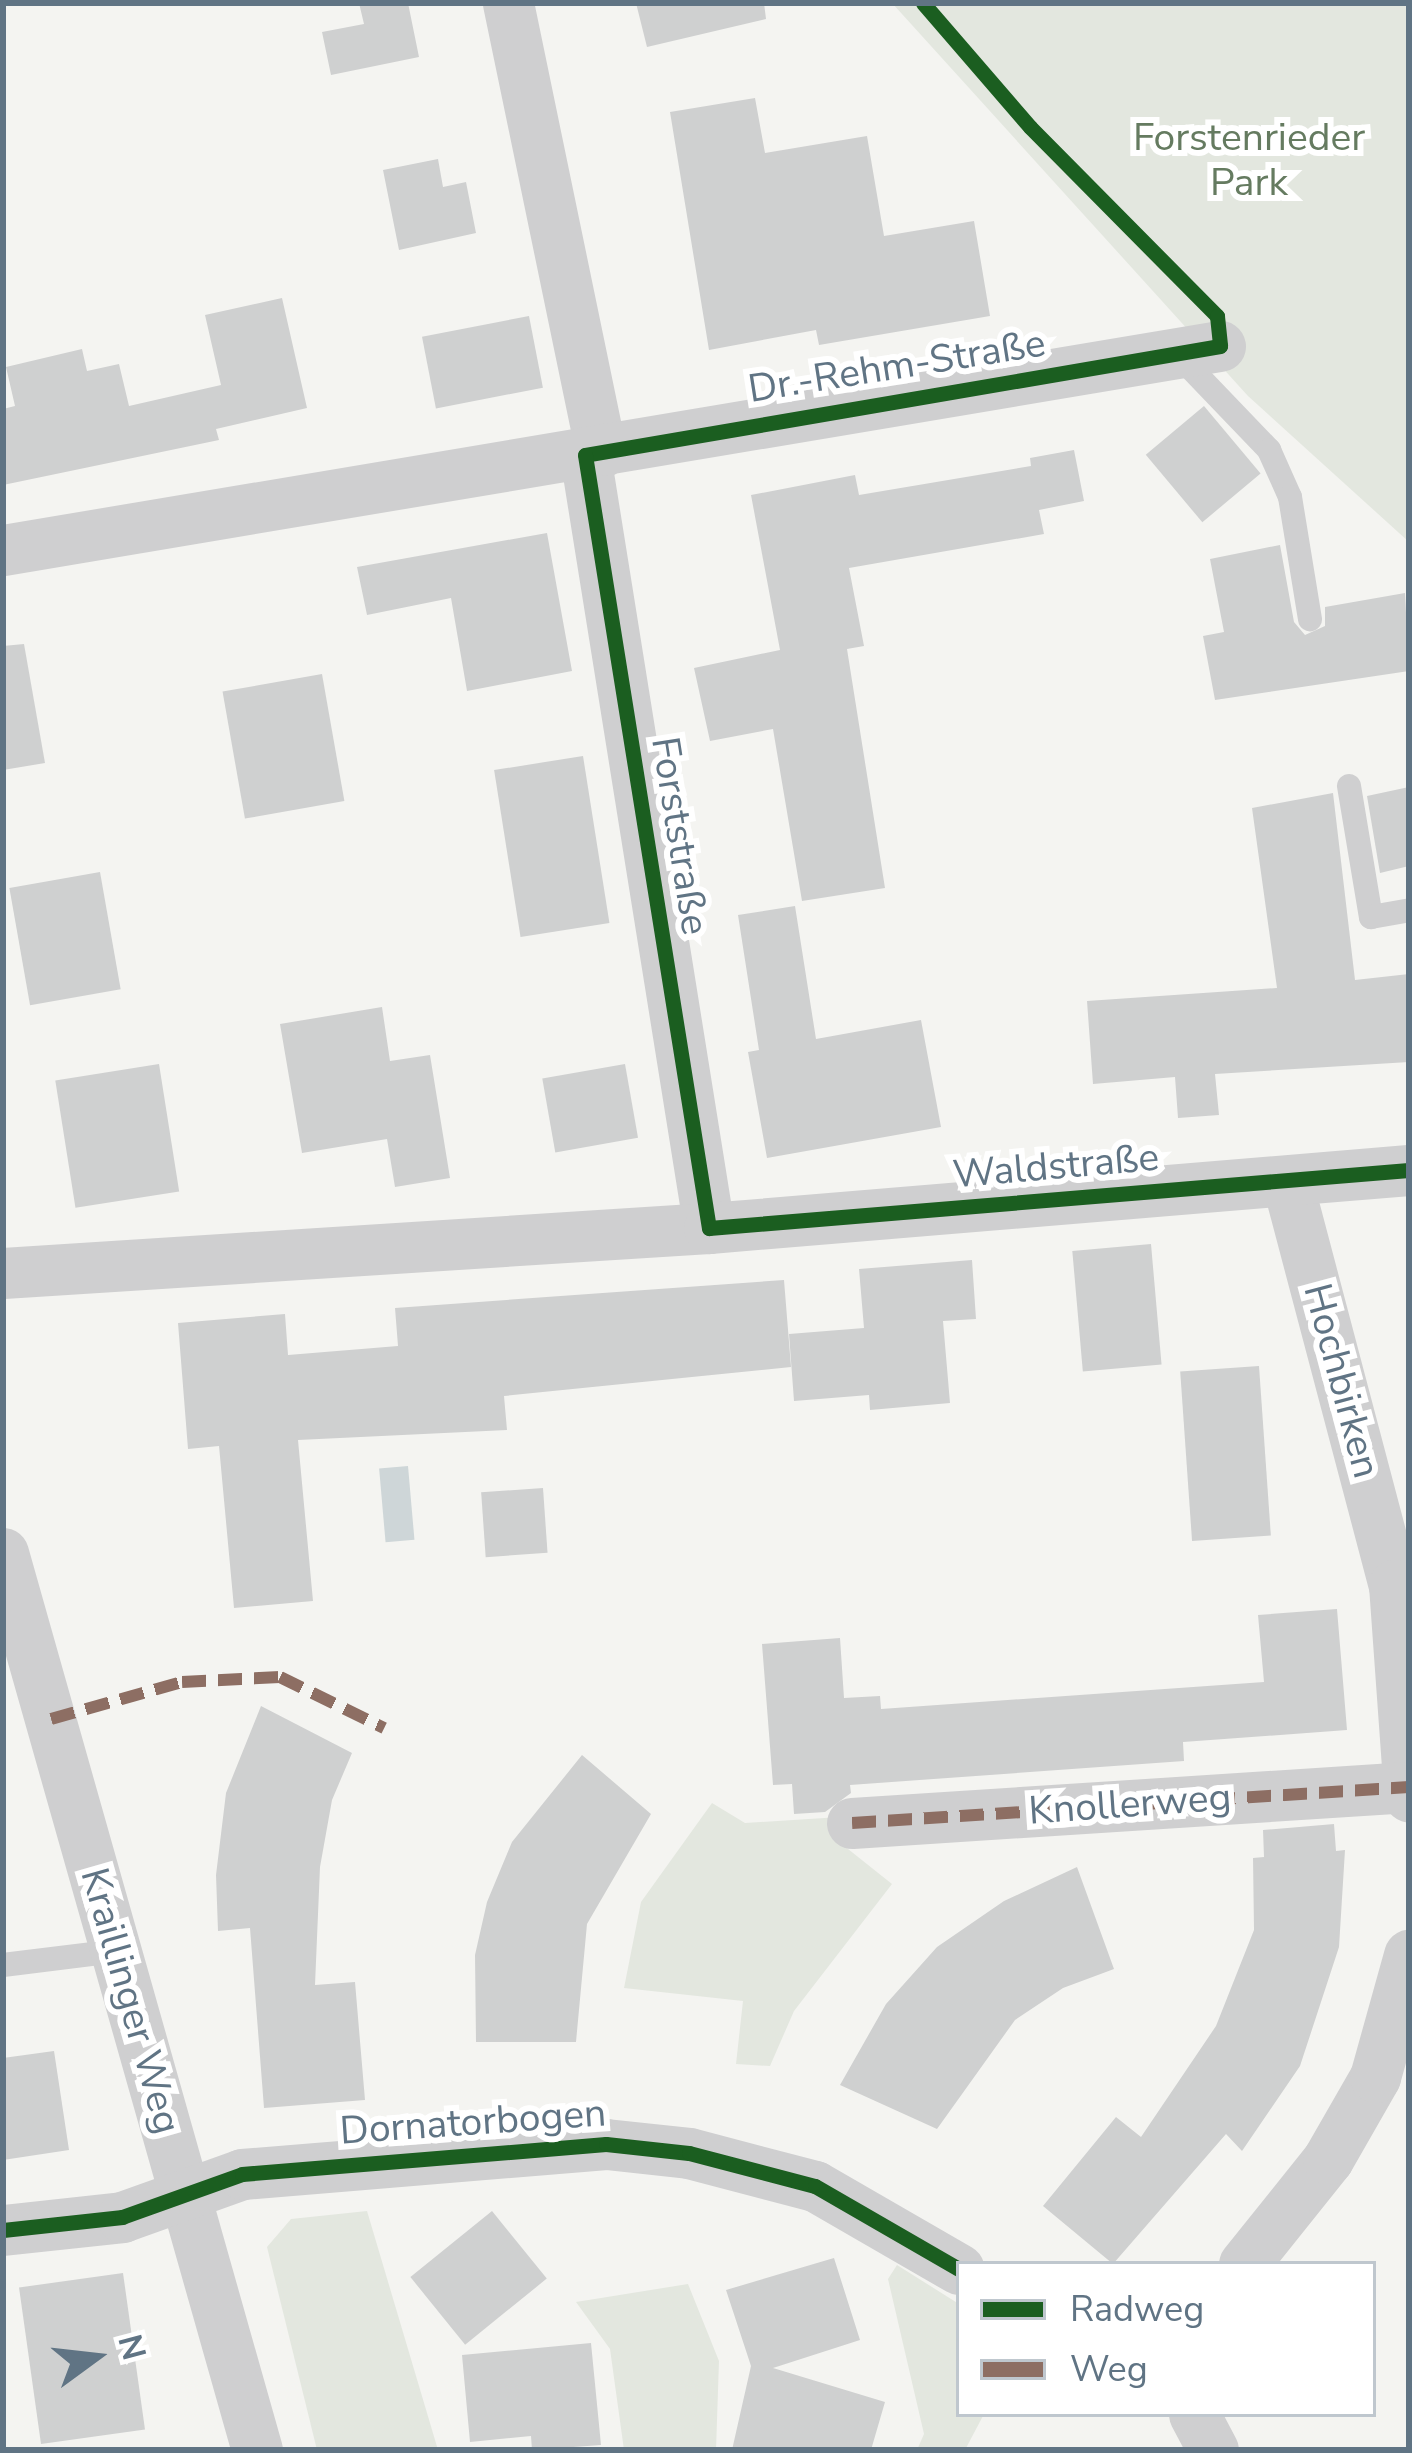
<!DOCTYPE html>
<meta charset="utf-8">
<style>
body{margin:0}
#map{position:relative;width:1412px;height:2453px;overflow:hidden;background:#f4f4f1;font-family:"Nunito Sans",sans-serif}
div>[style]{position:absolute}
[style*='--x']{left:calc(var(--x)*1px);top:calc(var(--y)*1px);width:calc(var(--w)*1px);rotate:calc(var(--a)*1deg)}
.green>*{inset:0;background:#e3e7df}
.water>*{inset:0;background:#ced6d8;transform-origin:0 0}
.building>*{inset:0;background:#cfd0d0;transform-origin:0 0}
.lane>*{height:24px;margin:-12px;padding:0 12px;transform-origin:12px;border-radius:12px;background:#cfcfd0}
.street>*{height:51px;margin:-25.5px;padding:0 25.5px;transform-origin:25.5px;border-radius:25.5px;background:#cfcfd0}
.quiet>*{height:12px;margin-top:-6px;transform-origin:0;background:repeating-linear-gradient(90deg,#8d6e63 0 24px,transparent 0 36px)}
.cycleway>*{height:15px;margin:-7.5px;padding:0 7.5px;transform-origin:7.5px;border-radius:7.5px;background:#1b5e20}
span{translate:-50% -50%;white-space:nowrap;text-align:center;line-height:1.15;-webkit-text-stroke:12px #fff;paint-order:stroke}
.park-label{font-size:39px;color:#657b60}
.street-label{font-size:39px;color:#607484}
.frame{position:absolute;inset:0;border:6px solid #607484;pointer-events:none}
.legend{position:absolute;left:956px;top:2261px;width:420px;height:156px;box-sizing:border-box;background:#fff;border:3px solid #bfc7ce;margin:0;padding:15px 21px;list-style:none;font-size:36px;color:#607484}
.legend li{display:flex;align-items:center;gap:24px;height:60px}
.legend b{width:60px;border:3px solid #bfc7ce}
.north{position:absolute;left:36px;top:2297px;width:120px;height:120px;-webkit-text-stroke:9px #fff;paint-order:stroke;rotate:75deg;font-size:33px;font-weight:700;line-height:48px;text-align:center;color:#607484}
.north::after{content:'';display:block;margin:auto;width:42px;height:54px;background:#607484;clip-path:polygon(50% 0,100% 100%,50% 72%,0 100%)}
</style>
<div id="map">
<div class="green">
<i style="clip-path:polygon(892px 3px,1409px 3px,1409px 542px,1248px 396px)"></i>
<i style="clip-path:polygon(712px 1803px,745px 1823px,840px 1817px,843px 1845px,892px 1884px,794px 2011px,770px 2066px,736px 2064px,743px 2001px,624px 1988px,641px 1902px)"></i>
<i style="clip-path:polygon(367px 2211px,438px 2450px,317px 2450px,267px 2247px,291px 2219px)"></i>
<i style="clip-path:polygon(897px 2265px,959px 2304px,959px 2414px,984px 2414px,965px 2450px,917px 2450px,924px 2434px,888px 2279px)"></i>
<i style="clip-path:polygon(688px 2284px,719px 2361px,716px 2450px,624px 2450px,610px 2349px,576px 2302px)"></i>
</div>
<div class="water">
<i style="left:408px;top:1466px;width:74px;height:29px;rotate:85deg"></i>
</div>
<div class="building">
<i style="clip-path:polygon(359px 3px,408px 3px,419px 57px,331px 75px,322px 32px,364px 24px)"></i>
<i style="clip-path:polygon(636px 3px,764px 3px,766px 19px,647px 47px)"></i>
<i style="clip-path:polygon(755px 98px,765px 153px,867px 136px,884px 236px,974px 221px,990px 316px,819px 345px,816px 330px,709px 350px,670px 112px)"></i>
<i style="clip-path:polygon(438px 159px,443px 187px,466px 182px,476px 233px,399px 250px,383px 170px)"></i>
<i style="clip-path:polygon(282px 298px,307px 408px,216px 429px,219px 440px,3px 485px,3px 409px,15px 406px,6px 367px,82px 349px,87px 371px,119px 364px,129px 406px,221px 385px,205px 315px)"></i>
<i style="left:529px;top:316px;width:73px;height:109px;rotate:79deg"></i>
<i style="left:1204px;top:406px;width:88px;height:76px;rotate:50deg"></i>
<i style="clip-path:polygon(1074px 450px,1084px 501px,1039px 510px,1044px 534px,849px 568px,864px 646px,847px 649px,885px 888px,802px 901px,773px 729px,710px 741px,694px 668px,780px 650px,751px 495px,855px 475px,859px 495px,1031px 466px,1030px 458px)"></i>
<i style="clip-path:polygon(547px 533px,572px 671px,467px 691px,451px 598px,367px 615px,357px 567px)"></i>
<i style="clip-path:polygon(1280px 545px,1294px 622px,1305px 635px,1325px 626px,1325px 607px,1405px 593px,1409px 671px,1215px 700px,1203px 636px,1224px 632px,1210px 559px)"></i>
<i style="clip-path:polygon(24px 644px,45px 763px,3px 770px,3px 646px)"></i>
<i style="left:322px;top:674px;width:129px;height:101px;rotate:80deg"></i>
<i style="left:583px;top:756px;width:169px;height:90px;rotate:81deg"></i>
<i style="clip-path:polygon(1409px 787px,1409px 866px,1380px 873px,1367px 796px)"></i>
<i style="clip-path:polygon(1333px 793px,1355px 980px,1409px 974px,1409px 1062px,1215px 1074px,1219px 1115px,1178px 1118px,1175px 1077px,1093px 1084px,1087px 1001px,1277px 988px,1252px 808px)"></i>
<i style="left:100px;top:872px;width:119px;height:92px;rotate:80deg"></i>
<i style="clip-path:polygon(795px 906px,816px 1039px,921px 1020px,941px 1127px,767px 1158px,748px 1052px,759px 1050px,738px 915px)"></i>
<i style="clip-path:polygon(382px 1007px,390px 1061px,430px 1055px,450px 1178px,395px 1187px,387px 1139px,302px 1153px,280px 1024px)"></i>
<i style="left:159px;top:1064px;width:129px;height:105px;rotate:81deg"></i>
<i style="left:625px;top:1064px;width:75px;height:84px;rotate:80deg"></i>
<i style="left:1151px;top:1244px;width:121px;height:79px;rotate:85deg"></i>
<i style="clip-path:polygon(972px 1260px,976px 1319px,943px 1321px,950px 1403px,870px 1410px,869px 1395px,794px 1401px,789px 1334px,864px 1328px,859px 1269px)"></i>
<i style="clip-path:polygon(784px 1280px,791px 1367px,504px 1396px,507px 1430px,298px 1440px,313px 1601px,234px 1608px,219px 1446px,188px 1449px,178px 1323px,285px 1314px,288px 1355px,398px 1346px,395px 1308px)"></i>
<i style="left:1259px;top:1366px;width:170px;height:79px;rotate:86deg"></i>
<i style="left:543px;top:1488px;width:65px;height:62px;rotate:86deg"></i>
<i style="clip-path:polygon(1337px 1609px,1347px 1730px,1183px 1742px,1184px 1761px,850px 1785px,851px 1793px,825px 1812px,794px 1814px,792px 1784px,773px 1785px,762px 1644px,840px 1638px,844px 1698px,880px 1696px,881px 1709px,1264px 1682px,1258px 1615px)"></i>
<i style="clip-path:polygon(261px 1706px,352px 1753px,332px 1800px,320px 1867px,315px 1985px,355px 1982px,365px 2100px,264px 2108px,250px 1928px,218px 1931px,216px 1875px,226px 1793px)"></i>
<i style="clip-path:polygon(582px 1755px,651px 1814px,587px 1924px,576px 2042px,476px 2042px,475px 1955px,487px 1902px,512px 1842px)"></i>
<i style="clip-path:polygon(1334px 1824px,1336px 1851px,1345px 1850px,1339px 1947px,1300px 2066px,1242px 2151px,1226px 2134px,1113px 2264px,1043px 2206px,1116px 2117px,1141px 2137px,1216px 2026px,1254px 1930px,1253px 1858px,1264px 1857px,1263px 1830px)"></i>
<i style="clip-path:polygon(1077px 1867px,1114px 1969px,1063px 1988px,1015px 2020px,937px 2129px,840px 2085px,886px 2004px,937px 1947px,1004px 1901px)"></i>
<i style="clip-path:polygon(54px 2051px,69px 2150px,3px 2160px,3px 2058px)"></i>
<i style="left:492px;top:2211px;width:87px;height:105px;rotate:51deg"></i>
<i style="clip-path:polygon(834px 2258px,860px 2340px,773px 2368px,885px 2402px,871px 2450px,732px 2450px,751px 2366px,726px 2290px)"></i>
<i style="left:123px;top:2273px;width:158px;height:105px;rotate:82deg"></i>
<i style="clip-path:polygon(591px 2343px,601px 2445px,532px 2450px,531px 2436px,470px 2442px,462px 2355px)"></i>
</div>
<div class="lane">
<i style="--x:1178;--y:355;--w:132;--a:46.2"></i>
<i style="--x:1269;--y:450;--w:51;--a:65.9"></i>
<i style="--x:1290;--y:497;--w:124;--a:80.7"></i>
<i style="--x:1349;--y:786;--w:133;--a:80.5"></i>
<i style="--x:1371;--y:917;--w:39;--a:-10"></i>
<i style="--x:3;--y:1965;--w:113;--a:-7.1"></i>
</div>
<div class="street">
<i style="--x:508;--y:3;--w:459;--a:78.3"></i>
<i style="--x:585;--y:455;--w:783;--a:80.89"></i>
<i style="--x:3;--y:550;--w:1234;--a:-9.52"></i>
<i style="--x:1287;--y:1181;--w:418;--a:75.2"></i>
<i style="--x:1394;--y:1585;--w:212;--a:85.9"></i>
<i style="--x:3;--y:1273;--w:707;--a:-3.65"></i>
<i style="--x:709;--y:1228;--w:702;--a:-4.74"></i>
<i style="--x:3;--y:1553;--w:932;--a:74.19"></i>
<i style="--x:852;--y:1823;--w:558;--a:-3.7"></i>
<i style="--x:3;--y:2230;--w:120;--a:-6.2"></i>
<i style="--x:122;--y:2217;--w:127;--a:-19.7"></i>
<i style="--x:242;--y:2174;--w:365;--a:-4.7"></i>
<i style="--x:606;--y:2144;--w:83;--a:6.2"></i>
<i style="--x:689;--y:2153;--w:130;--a:14.7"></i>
<i style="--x:815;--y:2186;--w:166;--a:30"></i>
<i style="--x:1244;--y:2264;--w:134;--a:-51.3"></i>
<i style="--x:1328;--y:2159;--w:95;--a:-60.2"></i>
<i style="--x:1375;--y:2077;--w:127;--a:-74.4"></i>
<i style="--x:1194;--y:2414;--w:41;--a:62.2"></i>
</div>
<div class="quiet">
<i style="--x:51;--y:1719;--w:136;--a:-15.8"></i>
<i style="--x:182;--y:1682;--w:98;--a:-2.9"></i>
<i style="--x:280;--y:1677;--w:116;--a:26.1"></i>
<i style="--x:852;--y:1823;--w:558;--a:-3.7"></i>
</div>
<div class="cycleway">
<i style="--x:923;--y:3;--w:164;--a:49.2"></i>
<i style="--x:1030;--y:127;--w:266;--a:45.3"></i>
<i style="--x:1217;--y:316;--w:30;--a:84"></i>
<i style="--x:1220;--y:346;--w:644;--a:170.26"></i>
<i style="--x:585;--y:455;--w:783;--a:80.89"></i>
<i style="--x:709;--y:1228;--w:702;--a:-4.74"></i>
<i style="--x:3;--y:2230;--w:120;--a:-6.2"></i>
<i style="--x:122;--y:2217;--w:127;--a:-19.7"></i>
<i style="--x:242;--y:2174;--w:365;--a:-4.7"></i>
<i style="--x:606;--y:2144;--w:83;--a:6.2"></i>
<i style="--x:689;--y:2153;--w:130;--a:14.7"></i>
<i style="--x:815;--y:2186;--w:166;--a:30"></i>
</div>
<div class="park-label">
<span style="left:1249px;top:161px">Forstenrieder<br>Park</span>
</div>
<div class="street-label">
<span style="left:897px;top:367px;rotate:-9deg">Dr.-Rehm-Straße</span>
<span style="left:679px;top:836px;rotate:81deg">Forststraße</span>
<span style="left:1056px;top:1167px;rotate:-5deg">Waldstraße</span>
<span style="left:1341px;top:1381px;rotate:75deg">Hochbirken</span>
<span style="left:1130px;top:1805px;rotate:-4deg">Knollerweg</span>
<span style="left:130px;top:2001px;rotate:74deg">Kraillinger Weg</span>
<span style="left:473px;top:2123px;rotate:-4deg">Dornatorbogen</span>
</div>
<div class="frame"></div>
<ul class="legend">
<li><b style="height:15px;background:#1b5e20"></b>Radweg</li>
<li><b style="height:15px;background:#8d6e63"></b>Weg</li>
</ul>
<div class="north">N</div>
</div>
